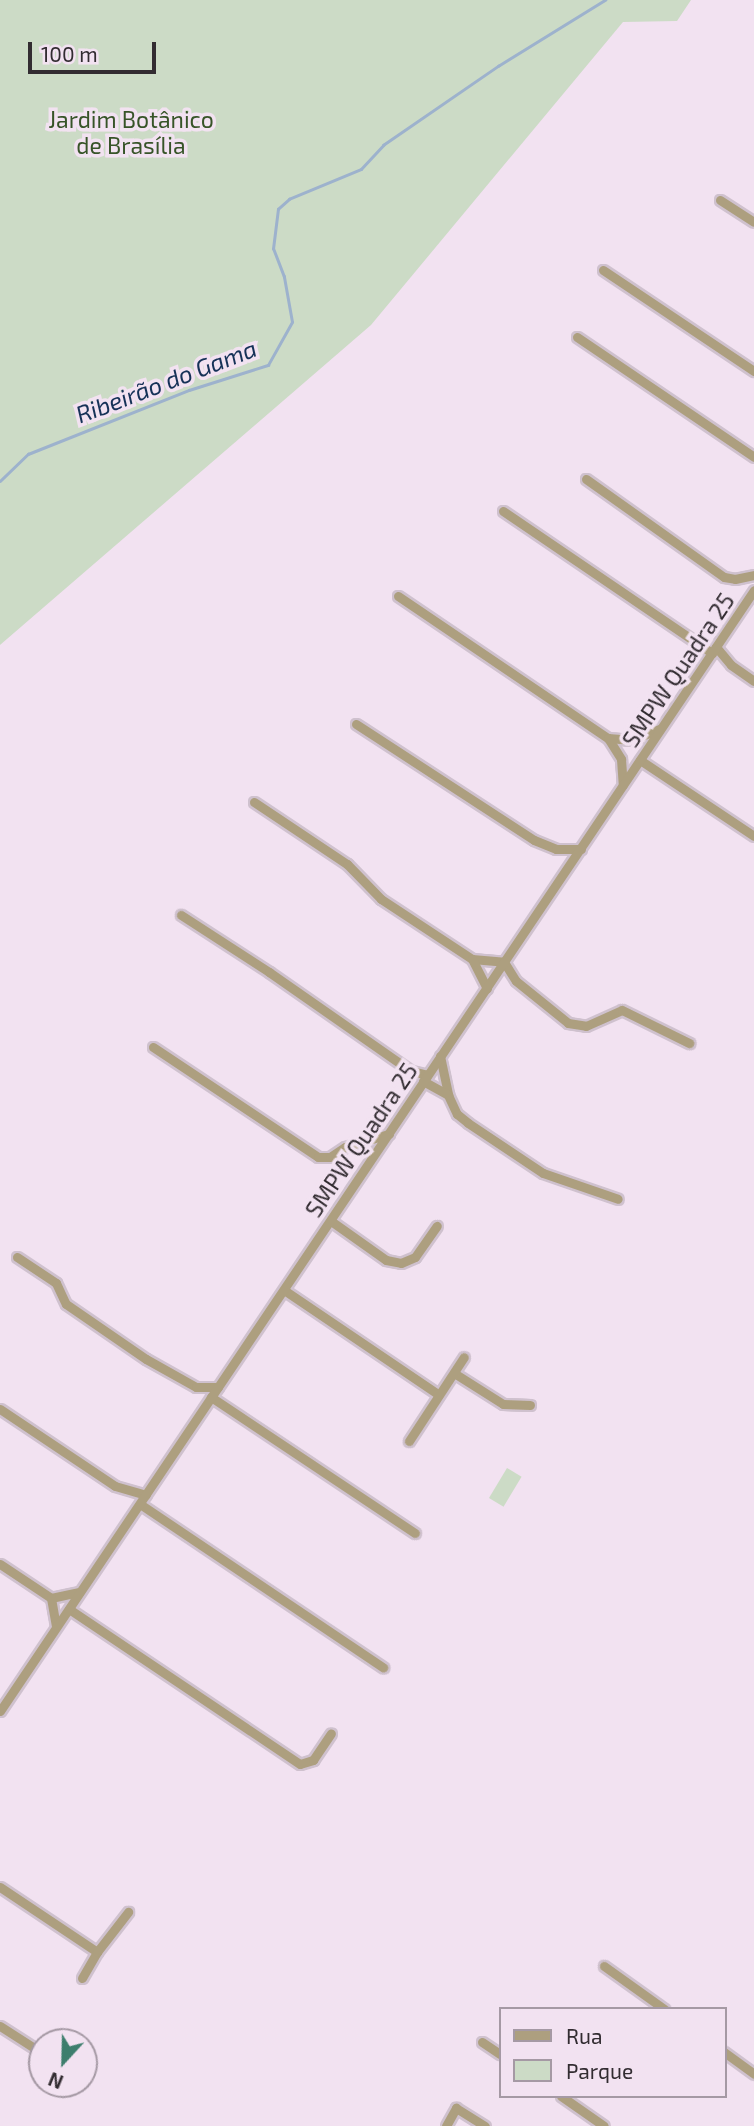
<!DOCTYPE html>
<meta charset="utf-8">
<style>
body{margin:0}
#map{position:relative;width:754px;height:2126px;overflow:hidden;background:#f2e2f1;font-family:"Exo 2",sans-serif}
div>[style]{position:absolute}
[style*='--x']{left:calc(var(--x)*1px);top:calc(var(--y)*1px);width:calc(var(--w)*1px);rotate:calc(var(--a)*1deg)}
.green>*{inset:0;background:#ccdbc6;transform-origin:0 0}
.stream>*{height:2.5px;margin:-1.25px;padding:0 1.25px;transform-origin:1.25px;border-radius:1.25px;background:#9db2cd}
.roads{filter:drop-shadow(2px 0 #cfc1ce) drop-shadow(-2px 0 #cfc1ce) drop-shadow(0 2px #cfc1ce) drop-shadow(0 -2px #cfc1ce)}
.street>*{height:9px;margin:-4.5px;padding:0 4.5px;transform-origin:4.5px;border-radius:4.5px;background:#ad9f7f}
span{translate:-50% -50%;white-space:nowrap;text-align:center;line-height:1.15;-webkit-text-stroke:7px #f2e2f1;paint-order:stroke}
.park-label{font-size:23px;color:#375428}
.street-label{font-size:23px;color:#322c31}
.water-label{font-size:24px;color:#153157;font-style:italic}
.legend{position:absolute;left:499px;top:2007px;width:228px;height:91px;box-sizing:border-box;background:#f2e2f1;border:2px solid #a599a4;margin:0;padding:9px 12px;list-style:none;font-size:21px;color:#322c31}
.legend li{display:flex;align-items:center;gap:14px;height:35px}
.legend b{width:35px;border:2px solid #a599a4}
.north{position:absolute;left:28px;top:2028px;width:70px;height:70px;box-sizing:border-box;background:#f2e2f1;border:2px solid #a599a4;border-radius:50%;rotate:202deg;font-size:19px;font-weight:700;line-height:28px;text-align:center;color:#322c31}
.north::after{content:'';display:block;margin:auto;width:24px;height:32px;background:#3d7e6d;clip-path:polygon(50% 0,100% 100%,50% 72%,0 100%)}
.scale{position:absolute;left:28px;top:42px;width:128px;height:32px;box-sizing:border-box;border:4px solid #322c31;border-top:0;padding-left:9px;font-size:21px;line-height:24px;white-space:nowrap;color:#322c31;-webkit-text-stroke:5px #f2e2f1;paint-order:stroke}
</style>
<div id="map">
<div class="green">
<i style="clip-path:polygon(0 0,691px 0,677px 21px,623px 22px,371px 325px,0 645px)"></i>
<i style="left:507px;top:1468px;width:17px;height:35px;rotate:31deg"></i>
</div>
<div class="stream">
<i style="--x:0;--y:481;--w:39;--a:-44"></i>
<i style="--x:28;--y:454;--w:173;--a:-21.7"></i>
<i style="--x:189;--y:390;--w:83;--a:-17.6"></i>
<i style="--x:268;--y:365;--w:49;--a:-60.8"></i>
<i style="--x:292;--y:322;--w:46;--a:-100.1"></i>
<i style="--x:284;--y:277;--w:30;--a:-111"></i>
<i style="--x:273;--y:249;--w:40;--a:-82.9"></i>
<i style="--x:278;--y:209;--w:15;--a:-42"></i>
<i style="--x:289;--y:199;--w:78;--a:-22.6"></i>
<i style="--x:361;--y:169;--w:33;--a:-47"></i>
<i style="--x:383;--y:145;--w:140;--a:-34.5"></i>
<i style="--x:498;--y:66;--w:126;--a:-31.7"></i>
</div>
<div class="roads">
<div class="street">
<i style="--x:720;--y:200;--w:40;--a:32.9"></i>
<i style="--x:603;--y:270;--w:182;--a:33.8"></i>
<i style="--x:577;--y:337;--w:214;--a:34.1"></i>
<i style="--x:586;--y:479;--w:169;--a:35.4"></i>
<i style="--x:724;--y:577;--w:11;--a:10"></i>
<i style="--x:735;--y:579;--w:19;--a:-12"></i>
<i style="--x:503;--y:511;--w:253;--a:34.2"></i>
<i style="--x:398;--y:596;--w:254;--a:34.1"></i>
<i style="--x:608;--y:738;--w:25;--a:58"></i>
<i style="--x:621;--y:759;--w:26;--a:86"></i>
<i style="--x:716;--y:647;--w:23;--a:50"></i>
<i style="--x:731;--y:665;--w:28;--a:35"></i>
<i style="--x:356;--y:724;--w:212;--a:33.1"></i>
<i style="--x:534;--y:840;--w:24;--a:22"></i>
<i style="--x:556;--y:849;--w:25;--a:0"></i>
<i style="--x:608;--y:738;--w:24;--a:5"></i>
<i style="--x:632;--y:740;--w:29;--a:-22"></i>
<i style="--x:640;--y:760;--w:137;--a:33.7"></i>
<i style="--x:254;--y:802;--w:112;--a:33.7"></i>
<i style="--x:347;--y:864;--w:49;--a:45.8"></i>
<i style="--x:381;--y:899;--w:109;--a:33.4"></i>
<i style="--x:472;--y:959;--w:32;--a:5"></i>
<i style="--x:504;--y:962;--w:22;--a:58"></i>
<i style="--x:516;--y:981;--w:67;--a:38.9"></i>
<i style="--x:568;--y:1023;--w:18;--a:9"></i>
<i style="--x:586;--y:1026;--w:39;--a:-24"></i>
<i style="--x:622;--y:1010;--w:75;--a:26.2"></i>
<i style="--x:181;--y:915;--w:105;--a:32.9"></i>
<i style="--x:269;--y:972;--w:173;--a:34.9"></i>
<i style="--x:411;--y:1071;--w:17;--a:13"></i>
<i style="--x:472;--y:959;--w:33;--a:63"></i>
<i style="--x:153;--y:1047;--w:198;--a:33.7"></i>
<i style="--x:318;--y:1157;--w:12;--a:0"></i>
<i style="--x:330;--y:1157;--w:18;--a:-34"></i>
<i style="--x:345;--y:1147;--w:46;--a:-16.5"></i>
<i style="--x:440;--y:1056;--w:40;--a:78"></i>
<i style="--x:448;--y:1095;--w:21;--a:65"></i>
<i style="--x:457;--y:1114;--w:14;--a:39"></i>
<i style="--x:468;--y:1123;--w:90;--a:33.7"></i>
<i style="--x:543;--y:1173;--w:79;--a:19.1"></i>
<i style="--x:423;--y:1081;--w:29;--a:29"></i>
<i style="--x:331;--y:1221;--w:67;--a:35.3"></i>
<i style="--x:386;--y:1260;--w:15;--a:11"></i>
<i style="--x:401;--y:1263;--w:15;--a:-23"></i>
<i style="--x:415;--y:1257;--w:38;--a:-55"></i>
<i style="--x:17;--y:1257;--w:47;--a:33.7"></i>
<i style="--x:56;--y:1283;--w:23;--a:65"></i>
<i style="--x:66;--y:1304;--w:97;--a:34.5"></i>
<i style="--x:146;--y:1359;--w:57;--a:29.2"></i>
<i style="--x:196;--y:1387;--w:22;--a:0"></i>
<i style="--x:284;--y:1290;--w:187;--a:34.1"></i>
<i style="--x:454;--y:1373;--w:58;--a:32.3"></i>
<i style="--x:503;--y:1404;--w:27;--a:2"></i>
<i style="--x:211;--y:1397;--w:245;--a:33.7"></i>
<i style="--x:0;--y:1409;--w:138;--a:33.8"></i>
<i style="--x:115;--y:1486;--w:32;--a:16"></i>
<i style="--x:409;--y:1441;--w:100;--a:-56.8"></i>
<i style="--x:140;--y:1504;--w:293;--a:33.9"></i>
<i style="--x:0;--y:1564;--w:61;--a:33.7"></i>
<i style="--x:51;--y:1598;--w:29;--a:-12"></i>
<i style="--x:51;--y:1598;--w:29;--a:80"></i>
<i style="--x:69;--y:1609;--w:278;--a:33.9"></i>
<i style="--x:300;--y:1764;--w:14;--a:-17"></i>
<i style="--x:313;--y:1760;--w:32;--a:-56"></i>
<i style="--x:0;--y:1711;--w:1351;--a:-56.07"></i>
<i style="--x:0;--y:1887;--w:117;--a:33.8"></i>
<i style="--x:604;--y:1966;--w:74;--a:35.6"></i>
<i style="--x:82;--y:1978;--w:30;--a:-60"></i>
<i style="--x:97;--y:1952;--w:51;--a:-52.2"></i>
<i style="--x:0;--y:2026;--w:50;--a:32.7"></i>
<i style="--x:482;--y:2042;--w:22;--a:34"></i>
<i style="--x:724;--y:2052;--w:37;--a:36"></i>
<i style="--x:561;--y:2096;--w:52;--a:34.9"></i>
<i style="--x:446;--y:2126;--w:21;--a:-61"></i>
<i style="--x:456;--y:2108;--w:34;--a:32"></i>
</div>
</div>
<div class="park-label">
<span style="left:131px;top:132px">Jardim Botânico<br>de Brasília</span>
</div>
<div class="street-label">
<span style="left:678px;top:670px;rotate:-56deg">SMPW Quadra 25</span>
<span style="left:361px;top:1140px;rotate:-56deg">SMPW Quadra 25</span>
</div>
<div class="water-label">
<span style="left:166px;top:381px;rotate:-21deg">Ribeirão do Gama</span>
</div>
<ul class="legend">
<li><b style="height:9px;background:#ad9f7f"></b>Rua</li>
<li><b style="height:19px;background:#ccdbc6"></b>Parque</li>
</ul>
<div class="north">N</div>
<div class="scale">100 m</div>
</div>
